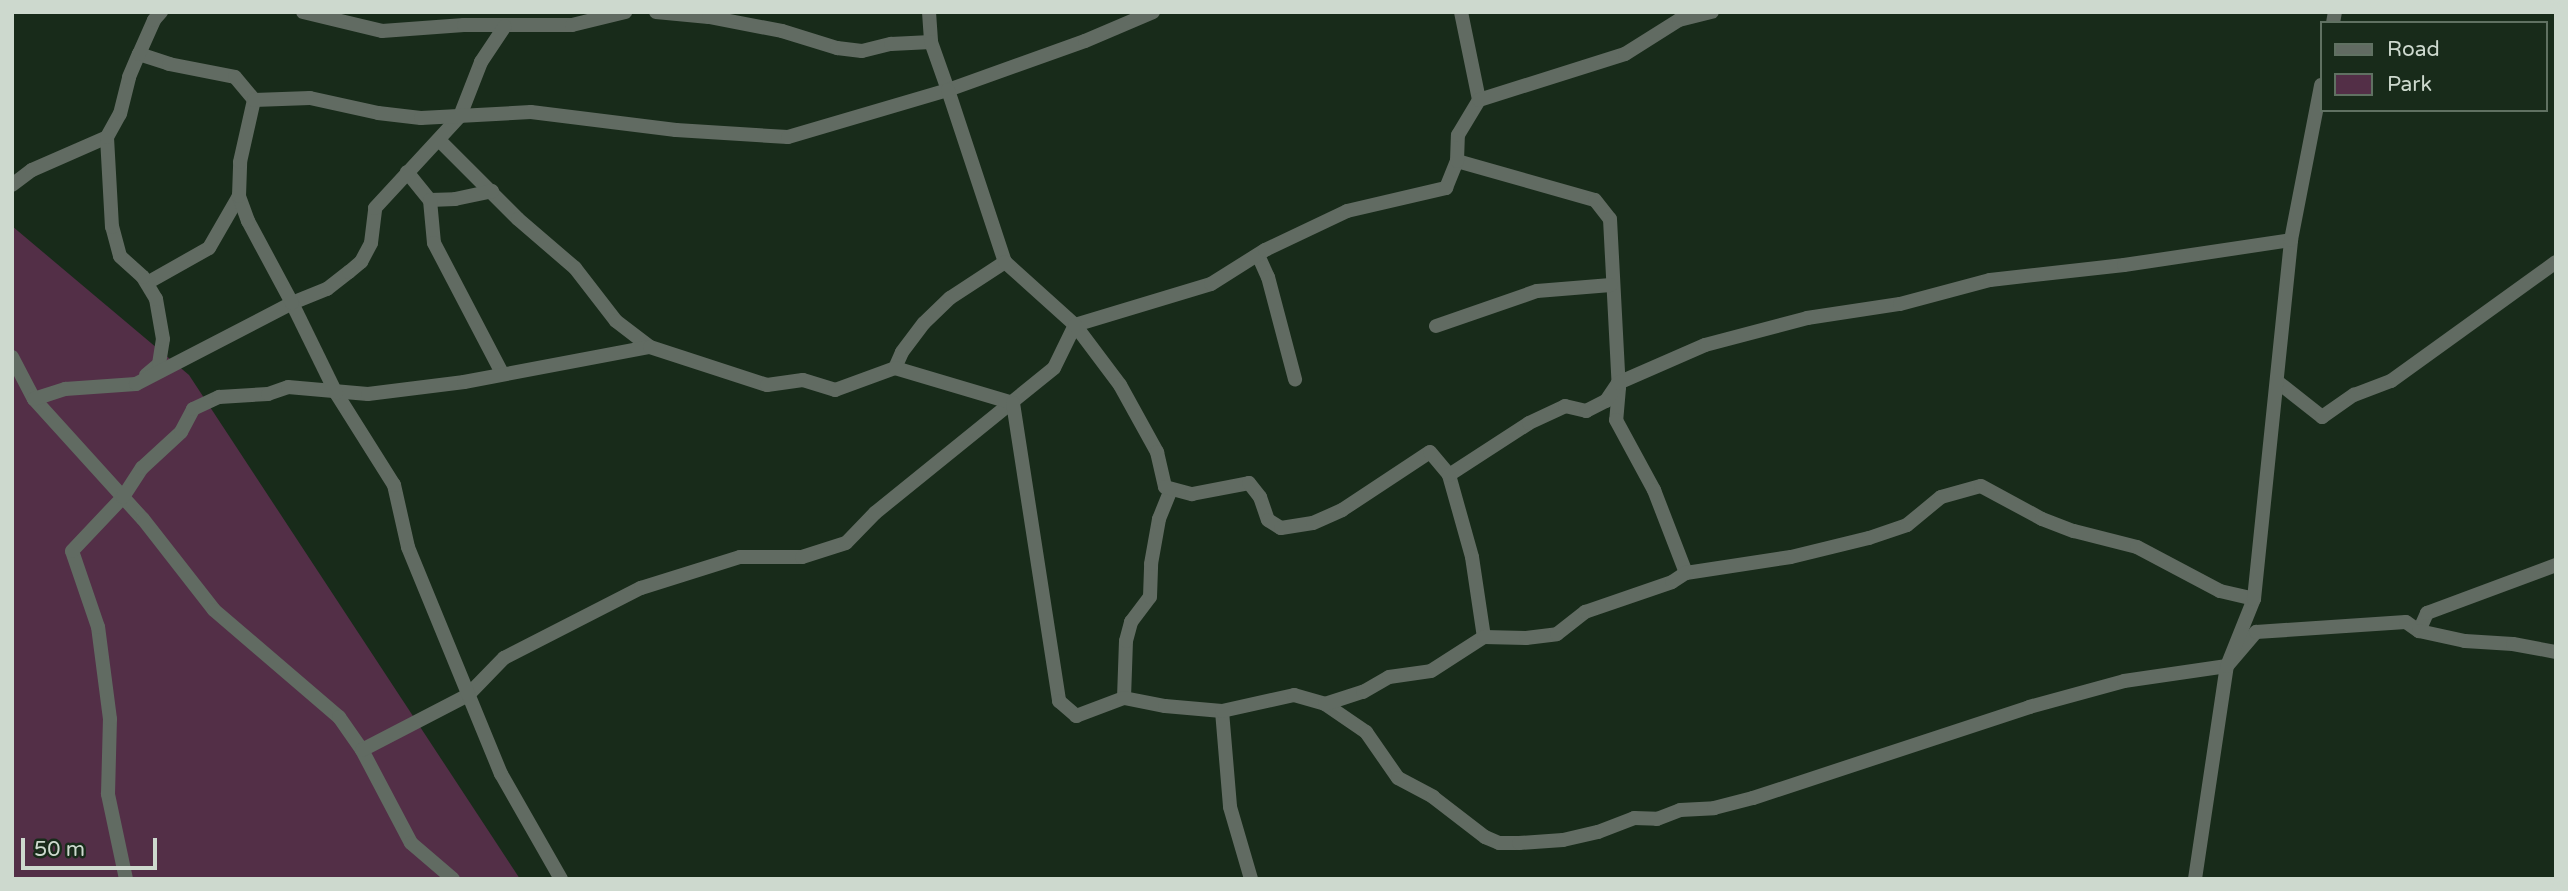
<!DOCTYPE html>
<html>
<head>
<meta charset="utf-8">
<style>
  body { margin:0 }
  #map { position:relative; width:2568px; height:891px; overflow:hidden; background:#182b1a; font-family:"Varela Round",sans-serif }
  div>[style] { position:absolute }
  .green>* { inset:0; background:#532f47 }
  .minor>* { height:14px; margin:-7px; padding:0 7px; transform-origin:7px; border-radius:7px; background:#616b62 }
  span { translate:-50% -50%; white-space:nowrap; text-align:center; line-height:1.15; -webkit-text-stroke:7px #182b1a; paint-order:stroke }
  .frame { position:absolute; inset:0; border:14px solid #cdd9ce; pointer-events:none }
  .legend { position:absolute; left:2320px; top:21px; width:228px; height:91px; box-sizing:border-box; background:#182b1a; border:2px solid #607162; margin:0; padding:9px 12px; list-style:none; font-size:21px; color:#cdd9ce }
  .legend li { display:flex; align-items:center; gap:14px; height:35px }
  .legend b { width:35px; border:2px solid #607162 }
  .scale { position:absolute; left:21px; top:838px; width:136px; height:32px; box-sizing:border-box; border:4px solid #cdd9ce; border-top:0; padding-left:9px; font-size:21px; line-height:24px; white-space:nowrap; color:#cdd9ce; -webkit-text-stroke:5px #182b1a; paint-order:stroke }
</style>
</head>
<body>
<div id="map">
  <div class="green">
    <div style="clip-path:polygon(12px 226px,189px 375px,520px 879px,12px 879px)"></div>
  </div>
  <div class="minor">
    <div style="left:303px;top:12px;width:81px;rotate:13.5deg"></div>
    <div style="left:382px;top:31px;width:82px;rotate:-4.2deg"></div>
    <div style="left:464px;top:25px;width:108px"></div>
    <div style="left:572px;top:25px;width:55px;rotate:-13.8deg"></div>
    <div style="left:656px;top:12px;width:53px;rotate:5.4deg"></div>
    <div style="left:709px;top:17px;width:74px;rotate:10.9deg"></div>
    <div style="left:782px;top:31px;width:58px;rotate:17.2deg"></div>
    <div style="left:837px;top:48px;width:25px;rotate:7deg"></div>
    <div style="left:862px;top:51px;width:30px;rotate:-14deg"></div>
    <div style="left:891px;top:44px;width:40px;rotate:-2.9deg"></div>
    <div style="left:929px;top:12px;width:30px;rotate:86deg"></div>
    <div style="left:931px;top:42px;width:51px;rotate:70.5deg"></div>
    <div style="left:948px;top:90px;width:145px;rotate:-19.7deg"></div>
    <div style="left:1085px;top:41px;width:74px;rotate:-23.1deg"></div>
    <div style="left:1461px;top:12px;width:90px;rotate:78.4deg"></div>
    <div style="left:2333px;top:23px;width:11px;rotate:-80deg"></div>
    <div style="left:139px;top:54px;width:32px;rotate:18deg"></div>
    <div style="left:169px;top:64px;width:67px;rotate:11.1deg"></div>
    <div style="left:235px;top:77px;width:30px;rotate:50deg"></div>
    <div style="left:440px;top:141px;width:110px;rotate:45deg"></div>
    <div style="left:518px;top:219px;width:75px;rotate:40.7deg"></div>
    <div style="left:575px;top:268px;width:67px;rotate:52.3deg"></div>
    <div style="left:616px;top:321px;width:43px;rotate:37.4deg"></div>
    <div style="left:1457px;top:161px;width:143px;rotate:15.8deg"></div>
    <div style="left:1595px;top:200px;width:24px;rotate:52deg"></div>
    <div style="left:1610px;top:219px;width:169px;rotate:87deg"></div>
    <div style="left:1619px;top:388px;width:32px;rotate:95deg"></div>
    <div style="left:1616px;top:420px;width:80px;rotate:61.5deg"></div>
    <div style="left:1654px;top:490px;width:89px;rotate:68.9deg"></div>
    <div style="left:1686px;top:573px;width:106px;rotate:-8.7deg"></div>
    <div style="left:1791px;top:557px;width:80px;rotate:-13.7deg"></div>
    <div style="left:1869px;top:538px;width:40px;rotate:-18.9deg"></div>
    <div style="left:1907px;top:525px;width:44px;rotate:-39.5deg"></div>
    <div style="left:1941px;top:497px;width:41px;rotate:-15.4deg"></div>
    <div style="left:1981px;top:486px;width:69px;rotate:28.4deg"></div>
    <div style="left:2042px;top:519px;width:34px;rotate:21deg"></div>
    <div style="left:2074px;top:531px;width:65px;rotate:14.3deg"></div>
    <div style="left:2137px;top:547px;width:94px;rotate:27.9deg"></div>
    <div style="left:2220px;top:591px;width:35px;rotate:13deg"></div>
    <div style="left:407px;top:172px;width:36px;rotate:51deg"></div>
    <div style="left:430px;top:200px;width:25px;rotate:-2deg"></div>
    <div style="left:455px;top:199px;width:38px;rotate:-12deg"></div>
    <div style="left:12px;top:185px;width:25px;rotate:-37deg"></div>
    <div style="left:32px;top:170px;width:82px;rotate:-23.7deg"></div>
    <div style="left:430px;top:200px;width:43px;rotate:84.7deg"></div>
    <div style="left:434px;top:243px;width:147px;rotate:62.4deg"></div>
    <div style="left:1258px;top:255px;width:24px;rotate:66deg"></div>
    <div style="left:1268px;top:277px;width:106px;rotate:75.2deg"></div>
    <div style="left:147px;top:283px;width:71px;rotate:-29.4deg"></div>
    <div style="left:209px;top:248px;width:60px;rotate:-60deg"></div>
    <div style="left:1436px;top:326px;width:107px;rotate:-19.1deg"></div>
    <div style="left:1537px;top:291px;width:74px;rotate:-4.6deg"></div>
    <div style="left:12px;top:357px;width:47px;rotate:62.4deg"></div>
    <div style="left:34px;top:399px;width:162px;rotate:47.8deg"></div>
    <div style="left:143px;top:519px;width:115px;rotate:52deg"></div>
    <div style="left:214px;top:610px;width:165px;rotate:40.6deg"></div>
    <div style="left:339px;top:717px;width:40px;rotate:55.1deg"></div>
    <div style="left:362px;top:750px;width:105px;rotate:62.2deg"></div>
    <div style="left:411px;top:843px;width:55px;rotate:40.6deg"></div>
    <div style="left:895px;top:368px;width:17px;rotate:-66deg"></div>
    <div style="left:902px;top:352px;width:36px;rotate:-53deg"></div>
    <div style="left:924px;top:323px;width:36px;rotate:-44deg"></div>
    <div style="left:950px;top:298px;width:66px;rotate:-33.2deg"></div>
    <div style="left:146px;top:375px;width:17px;rotate:-40deg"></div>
    <div style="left:159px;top:364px;width:25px;rotate:-81deg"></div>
    <div style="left:163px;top:339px;width:41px;rotate:-99.9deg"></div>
    <div style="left:156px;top:299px;width:26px;rotate:-121deg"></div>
    <div style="left:143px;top:277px;width:31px;rotate:-138deg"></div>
    <div style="left:120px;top:256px;width:30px;rotate:-105deg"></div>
    <div style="left:112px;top:227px;width:90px;rotate:-93.2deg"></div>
    <div style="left:107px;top:137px;width:26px;rotate:-61deg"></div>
    <div style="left:120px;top:114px;width:38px;rotate:-76deg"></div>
    <div style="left:129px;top:77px;width:25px;rotate:-67deg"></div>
    <div style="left:139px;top:54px;width:37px;rotate:-66deg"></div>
    <div style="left:154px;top:20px;width:11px;rotate:-49deg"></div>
    <div style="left:2279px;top:383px;width:55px;rotate:38.3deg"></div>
    <div style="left:2322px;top:417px;width:39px;rotate:-35deg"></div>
    <div style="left:2354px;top:395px;width:40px;rotate:-21deg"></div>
    <div style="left:2391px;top:381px;width:203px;rotate:-35.8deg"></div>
    <div style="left:34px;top:399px;width:33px;rotate:-18deg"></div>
    <div style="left:65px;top:389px;width:71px;rotate:-4deg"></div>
    <div style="left:136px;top:384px;width:176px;rotate:-27.4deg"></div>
    <div style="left:292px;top:303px;width:38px;rotate:-22deg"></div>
    <div style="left:327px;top:289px;width:28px;rotate:-38deg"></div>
    <div style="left:349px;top:272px;width:16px;rotate:-40deg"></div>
    <div style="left:361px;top:262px;width:21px;rotate:-62deg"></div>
    <div style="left:371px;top:243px;width:35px;rotate:-83deg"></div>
    <div style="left:375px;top:208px;width:125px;rotate:-47.3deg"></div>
    <div style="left:460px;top:116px;width:58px;rotate:-68.7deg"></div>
    <div style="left:481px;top:62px;width:43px;rotate:-56.3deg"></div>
    <div style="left:1449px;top:475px;width:85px;rotate:74.3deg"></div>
    <div style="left:1472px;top:557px;width:81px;rotate:81.5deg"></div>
    <div style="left:2419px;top:631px;width:20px;rotate:-66deg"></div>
    <div style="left:2427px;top:613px;width:138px;rotate:-20.4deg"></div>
    <div style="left:1124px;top:698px;width:57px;rotate:-88deg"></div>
    <div style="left:1126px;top:641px;width:20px;rotate:-75deg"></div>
    <div style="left:1131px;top:622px;width:31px;rotate:-53deg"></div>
    <div style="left:1150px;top:597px;width:33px;rotate:-88deg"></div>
    <div style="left:1151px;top:564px;width:46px;rotate:-79.9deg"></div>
    <div style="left:1159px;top:519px;width:32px;rotate:-68deg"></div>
    <div style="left:1325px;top:704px;width:50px;rotate:34.3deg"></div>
    <div style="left:1366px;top:732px;width:56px;rotate:55.2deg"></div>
    <div style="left:1398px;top:778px;width:40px;rotate:28deg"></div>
    <div style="left:1433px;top:797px;width:66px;rotate:37.6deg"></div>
    <div style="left:1485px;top:837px;width:15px;rotate:23deg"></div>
    <div style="left:1499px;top:843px;width:20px"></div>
    <div style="left:1519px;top:843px;width:44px;rotate:-3.9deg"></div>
    <div style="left:1563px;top:840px;width:36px;rotate:-13deg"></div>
    <div style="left:1598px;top:832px;width:39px;rotate:-21deg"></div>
    <div style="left:1634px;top:818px;width:23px;rotate:2deg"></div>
    <div style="left:1657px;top:819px;width:25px;rotate:-21deg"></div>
    <div style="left:1680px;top:810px;width:34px;rotate:-3deg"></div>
    <div style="left:1714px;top:808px;width:40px;rotate:-14.4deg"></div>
    <div style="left:1753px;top:798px;width:291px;rotate:-18.2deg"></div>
    <div style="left:2029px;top:707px;width:98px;rotate:-15.3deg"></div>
    <div style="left:2124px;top:681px;width:104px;rotate:-8.3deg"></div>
    <div style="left:2227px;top:666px;width:45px;rotate:-49.5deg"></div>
    <div style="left:2256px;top:632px;width:150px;rotate:-3.8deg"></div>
    <div style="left:2406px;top:622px;width:16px;rotate:35deg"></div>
    <div style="left:2419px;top:631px;width:47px;rotate:12.3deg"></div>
    <div style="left:2465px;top:641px;width:48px;rotate:3.6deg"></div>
    <div style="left:2513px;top:644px;width:44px;rotate:10.5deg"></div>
    <div style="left:1222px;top:711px;width:96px;rotate:85.2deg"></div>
    <div style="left:1230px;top:807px;width:75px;rotate:73.7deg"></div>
    <div style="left:362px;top:750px;width:119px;rotate:-27.4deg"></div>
    <div style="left:468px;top:695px;width:52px;rotate:-45.8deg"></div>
    <div style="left:504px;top:658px;width:154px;rotate:-27.1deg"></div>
    <div style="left:641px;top:588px;width:104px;rotate:-17.4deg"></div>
    <div style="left:740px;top:557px;width:62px"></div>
    <div style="left:802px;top:557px;width:46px;rotate:-17.7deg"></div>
    <div style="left:846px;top:543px;width:42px;rotate:-46deg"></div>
    <div style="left:875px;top:513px;width:230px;rotate:-39deg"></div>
    <div style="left:1054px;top:368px;width:48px;rotate:-64deg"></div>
    <div style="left:1075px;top:325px;width:142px;rotate:-16.8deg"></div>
    <div style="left:1211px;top:284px;width:64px;rotate:-32.2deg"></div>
    <div style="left:1265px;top:250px;width:91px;rotate:-25.4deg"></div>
    <div style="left:1347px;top:211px;width:102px;rotate:-13.1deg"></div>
    <div style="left:1446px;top:188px;width:29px;rotate:-68deg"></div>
    <div style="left:1457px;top:161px;width:26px;rotate:-88deg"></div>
    <div style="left:1458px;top:135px;width:41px;rotate:-59deg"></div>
    <div style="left:1479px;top:100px;width:153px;rotate:-17.5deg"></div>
    <div style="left:1625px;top:54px;width:64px;rotate:-32.2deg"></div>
    <div style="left:1679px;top:20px;width:34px;rotate:-14deg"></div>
    <div style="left:126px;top:879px;width:87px;rotate:-102deg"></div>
    <div style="left:108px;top:794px;width:75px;rotate:-88.5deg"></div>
    <div style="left:110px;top:719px;width:93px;rotate:-97.4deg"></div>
    <div style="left:98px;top:627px;width:80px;rotate:-108.9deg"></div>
    <div style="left:72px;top:551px;width:74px;rotate:-46.6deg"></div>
    <div style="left:123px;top:497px;width:35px;rotate:-57deg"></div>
    <div style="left:142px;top:468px;width:53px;rotate:-42.7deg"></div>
    <div style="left:181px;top:432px;width:26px;rotate:-62deg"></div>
    <div style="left:193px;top:409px;width:29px;rotate:-25deg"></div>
    <div style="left:219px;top:397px;width:49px;rotate:-3.5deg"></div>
    <div style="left:268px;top:394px;width:21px;rotate:-19deg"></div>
    <div style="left:288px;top:387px;width:80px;rotate:5deg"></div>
    <div style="left:368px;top:394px;width:97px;rotate:-7.1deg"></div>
    <div style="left:464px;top:382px;width:189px;rotate:-10.7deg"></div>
    <div style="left:650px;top:347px;width:123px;rotate:18deg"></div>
    <div style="left:767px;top:385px;width:36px;rotate:-8deg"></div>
    <div style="left:803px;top:380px;width:34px;rotate:17deg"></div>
    <div style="left:835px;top:390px;width:64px;rotate:-20.1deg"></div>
    <div style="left:895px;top:368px;width:123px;rotate:16.5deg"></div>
    <div style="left:1013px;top:403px;width:302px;rotate:81.2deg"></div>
    <div style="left:1059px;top:701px;width:23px;rotate:41deg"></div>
    <div style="left:1076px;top:716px;width:51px;rotate:-20.6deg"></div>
    <div style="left:1124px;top:698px;width:42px;rotate:11deg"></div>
    <div style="left:1165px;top:706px;width:57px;rotate:5deg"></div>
    <div style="left:1222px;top:711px;width:74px;rotate:-12.5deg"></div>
    <div style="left:1294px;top:695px;width:32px;rotate:16deg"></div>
    <div style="left:1325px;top:704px;width:40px;rotate:-18deg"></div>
    <div style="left:1363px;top:692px;width:30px;rotate:-30deg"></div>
    <div style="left:1389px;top:677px;width:42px;rotate:-8.1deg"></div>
    <div style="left:1431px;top:671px;width:63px;rotate:-32.7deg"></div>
    <div style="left:1484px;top:637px;width:42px;rotate:1.4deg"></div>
    <div style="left:1526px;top:638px;width:31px;rotate:-7deg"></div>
    <div style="left:1557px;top:634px;width:36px;rotate:-38deg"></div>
    <div style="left:1585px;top:612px;width:92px;rotate:-19deg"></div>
    <div style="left:1672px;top:582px;width:17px;rotate:-33deg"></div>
    <div style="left:561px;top:879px;width:121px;rotate:-119.7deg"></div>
    <div style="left:501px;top:774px;width:245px;rotate:-112.3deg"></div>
    <div style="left:408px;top:547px;width:64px;rotate:-102.7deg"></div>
    <div style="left:394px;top:485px;width:109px;rotate:-122.2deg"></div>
    <div style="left:336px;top:393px;width:100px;rotate:-116.1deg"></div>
    <div style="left:292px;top:303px;width:93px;rotate:-118.2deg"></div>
    <div style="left:248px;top:221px;width:27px;rotate:-110deg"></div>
    <div style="left:239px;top:196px;width:34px;rotate:-88deg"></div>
    <div style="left:240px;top:162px;width:64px;rotate:-77.3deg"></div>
    <div style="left:254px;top:100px;width:56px;rotate:-2deg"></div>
    <div style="left:310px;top:98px;width:70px;rotate:12.4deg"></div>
    <div style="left:378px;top:113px;width:43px;rotate:6.6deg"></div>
    <div style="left:421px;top:118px;width:110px;rotate:-3.1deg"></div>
    <div style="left:531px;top:112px;width:146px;rotate:7.1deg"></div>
    <div style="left:676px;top:130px;width:112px;rotate:3.6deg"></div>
    <div style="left:788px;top:137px;width:167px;rotate:-16.4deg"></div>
    <div style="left:948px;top:90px;width:181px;rotate:71.7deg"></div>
    <div style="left:1005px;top:262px;width:94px;rotate:42deg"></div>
    <div style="left:1075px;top:325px;width:75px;rotate:53.1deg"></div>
    <div style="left:1120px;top:385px;width:77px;rotate:61.1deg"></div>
    <div style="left:1157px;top:452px;width:36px;rotate:77deg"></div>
    <div style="left:1165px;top:487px;width:28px;rotate:15deg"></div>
    <div style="left:1192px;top:494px;width:58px;rotate:-10.9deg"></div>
    <div style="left:1249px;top:483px;width:18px;rotate:52deg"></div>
    <div style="left:1260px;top:497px;width:24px;rotate:71deg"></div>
    <div style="left:1268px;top:520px;width:15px;rotate:32deg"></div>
    <div style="left:1281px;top:528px;width:32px;rotate:-9deg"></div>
    <div style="left:1313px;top:523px;width:32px;rotate:-24deg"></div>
    <div style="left:1342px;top:510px;width:105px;rotate:-33.4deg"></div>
    <div style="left:1430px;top:452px;width:30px;rotate:50deg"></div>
    <div style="left:1449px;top:475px;width:95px;rotate:-33deg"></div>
    <div style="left:1529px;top:423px;width:40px;rotate:-25deg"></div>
    <div style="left:1565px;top:406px;width:22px;rotate:13deg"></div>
    <div style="left:1586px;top:411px;width:22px;rotate:-27deg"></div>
    <div style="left:1606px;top:401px;width:22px;rotate:-56deg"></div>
    <div style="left:1618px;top:383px;width:95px;rotate:-23.6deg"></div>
    <div style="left:1705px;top:345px;width:106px;rotate:-14.8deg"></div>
    <div style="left:1807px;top:318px;width:94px;rotate:-8.6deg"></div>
    <div style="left:1900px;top:304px;width:93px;rotate:-14.9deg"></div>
    <div style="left:1990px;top:280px;width:135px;rotate:-6.4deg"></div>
    <div style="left:2124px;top:265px;width:169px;rotate:-8.5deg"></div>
    <div style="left:2195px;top:879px;width:215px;rotate:-81.5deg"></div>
    <div style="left:2227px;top:666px;width:72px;rotate:-68.1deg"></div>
    <div style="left:2254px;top:599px;width:361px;rotate:-84.1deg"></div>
    <div style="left:2291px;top:240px;width:158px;rotate:-79deg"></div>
  </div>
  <div class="frame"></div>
  <ul class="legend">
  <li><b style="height:9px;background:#616b62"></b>Road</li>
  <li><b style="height:19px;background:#532f47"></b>Park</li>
  </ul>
  <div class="scale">50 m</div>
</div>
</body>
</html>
